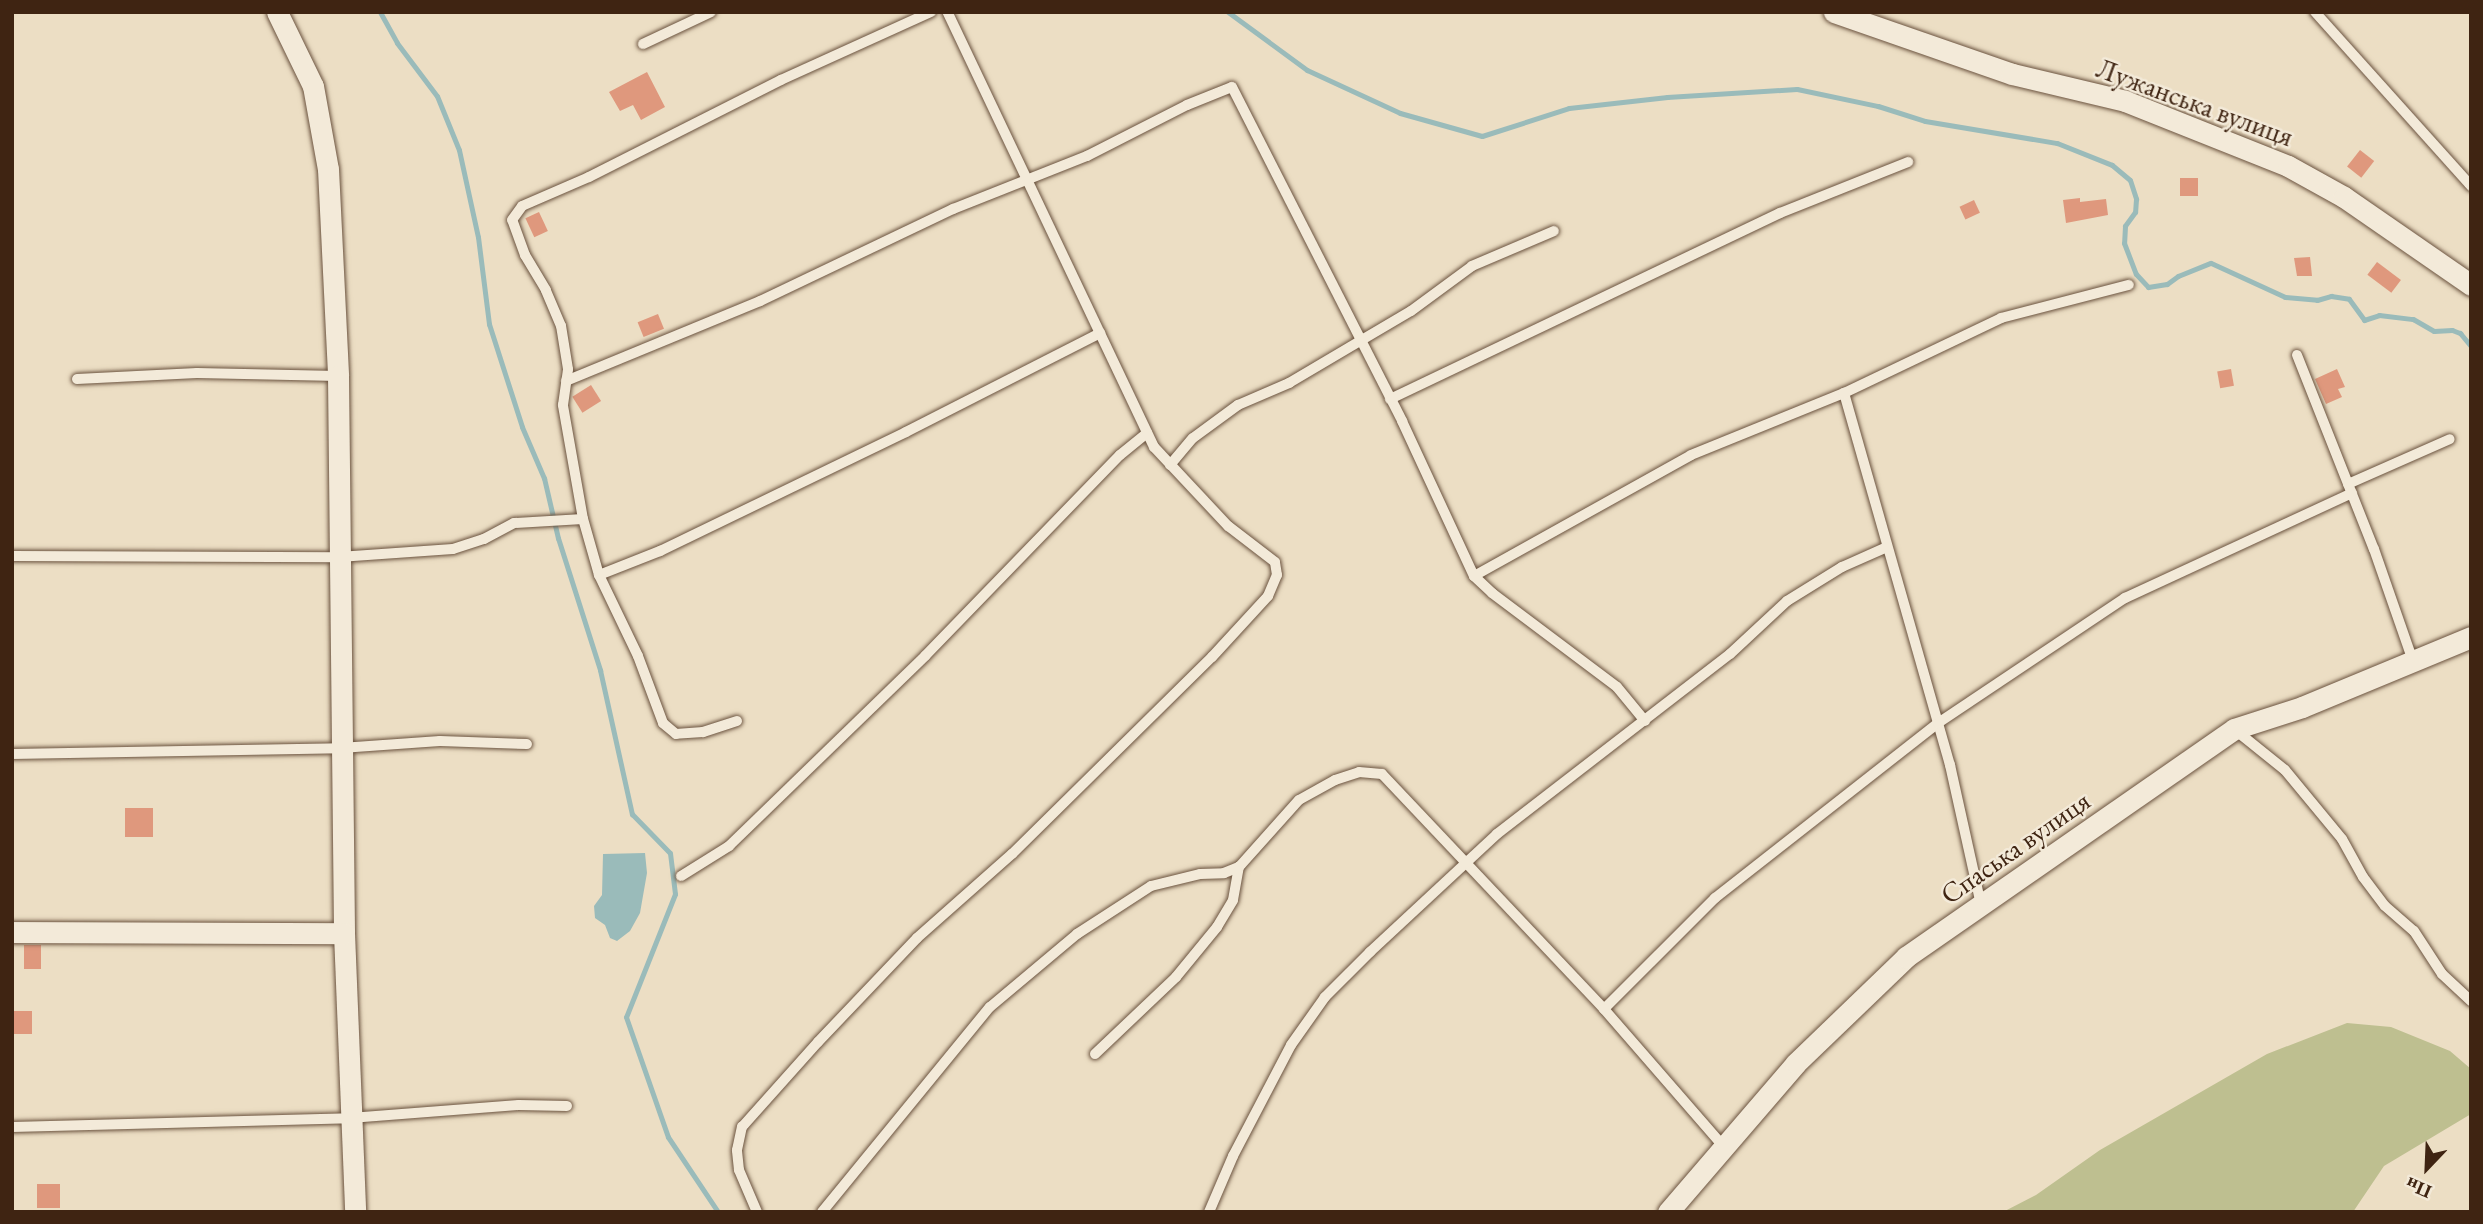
<!DOCTYPE html>
<html>
<head>
<meta charset="utf-8">
<style>
  body { margin:0 }
  #map { position:relative; width:2483px; height:1224px; overflow:hidden; background:#ecdec4; font-family:"EB Garamond",serif }
  div>[style] { position:absolute }
  .green>* { inset:0; background:#bebf90 }
  .water>* { inset:0; background:#9abbba }
  .stream>* { height:5px; margin:-2.5px; padding:0 2.5px; transform-origin:2.5px; border-radius:2.5px; background:#9abbba }
  .building>* { inset:0; background:#df987d; transform-origin:0 0 }
  .roads { filter:drop-shadow(0 0 2px #6a523e) drop-shadow(0 0 2px #6a523e) }
  .lane>* { height:10px; margin:-5px; padding:0 5px; transform-origin:5px; border-radius:5px; background:#f3ead9 }
  .street>* { height:21px; margin:-10.5px; padding:0 10.5px; transform-origin:10.5px; border-radius:10.5px; background:#f3ead9 }
  span { translate:-50% -50%; white-space:nowrap; text-align:center; line-height:1.15; -webkit-text-stroke:5px #f3ead9; paint-order:stroke }
  .street-label { font-size:28px; color:#3f2412 }
  .frame { position:absolute; inset:0; border:14px solid #3f2412; pointer-events:none }
  .north { position:absolute; left:2392px; top:1133px; width:70px; height:70px; -webkit-text-stroke:5px #f3ead9; paint-order:stroke; rotate:203deg; font-size:19px; font-weight:700; line-height:28px; text-align:center; color:#3f2412 }
  .north::after { content:''; display:block; margin:auto; width:24px; height:32px; background:#3f2412; clip-path:polygon(50% 0,100% 100%,50% 72%,0 100%) }
</style>
</head>
<body>
<div id="map">
  <div class="green">
    <div style="clip-path:polygon(2347px 1023px,2391px 1027px,2450px 1051px,2471px 1069px,2471px 1114px,2384px 1166px,2353px 1212px,2003px 1212px,2036px 1195px,2100px 1150px,2267px 1054px)"></div>
  </div>
  <div class="water">
    <div style="clip-path:polygon(645px 853px,647px 873px,640px 913px,630px 931px,617px 941px,610px 938px,605px 925px,595px 918px,594px 906px,602px 895px,603px 854px)"></div>
  </div>
  <div class="stream">
    <div style="left:380px;top:12px;width:35px;rotate:61deg"></div>
    <div style="left:397px;top:43px;width:66px;rotate:53deg"></div>
    <div style="left:437px;top:96px;width:58px;rotate:67.8deg"></div>
    <div style="left:459px;top:150px;width:89px;rotate:77.7deg"></div>
    <div style="left:478px;top:237px;width:88px;rotate:82.8deg"></div>
    <div style="left:489px;top:324px;width:108px;rotate:72.2deg"></div>
    <div style="left:522px;top:427px;width:56px;rotate:66.7deg"></div>
    <div style="left:544px;top:478px;width:62px;rotate:76.9deg"></div>
    <div style="left:558px;top:538px;width:139px;rotate:72.3deg"></div>
    <div style="left:600px;top:670px;width:148px;rotate:77.5deg"></div>
    <div style="left:632px;top:814px;width:54px;rotate:45.7deg"></div>
    <div style="left:670px;top:853px;width:41px;rotate:83deg"></div>
    <div style="left:675px;top:894px;width:132px;rotate:111.7deg"></div>
    <div style="left:626px;top:1017px;width:127px;rotate:70.7deg"></div>
    <div style="left:668px;top:1137px;width:90px;rotate:56.3deg"></div>
    <div style="left:1228px;top:12px;width:98px;rotate:36.3deg"></div>
    <div style="left:1307px;top:70px;width:102px;rotate:24.8deg"></div>
    <div style="left:1400px;top:113px;width:85px;rotate:15.7deg"></div>
    <div style="left:1482px;top:136px;width:91px;rotate:-17.8deg"></div>
    <div style="left:1569px;top:108px;width:99px;rotate:-6.4deg"></div>
    <div style="left:1667px;top:97px;width:130px;rotate:-3.5deg"></div>
    <div style="left:1797px;top:89px;width:83px;rotate:11.9deg"></div>
    <div style="left:1878px;top:106px;width:49px;rotate:17.7deg"></div>
    <div style="left:1925px;top:121px;width:134px;rotate:9.5deg"></div>
    <div style="left:2057px;top:143px;width:59px;rotate:21.8deg"></div>
    <div style="left:2112px;top:165px;width:23px;rotate:40deg"></div>
    <div style="left:2130px;top:180px;width:20px;rotate:72deg"></div>
    <div style="left:2136px;top:199px;width:13px;rotate:94deg"></div>
    <div style="left:2135px;top:212px;width:17px;rotate:126deg"></div>
    <div style="left:2125px;top:226px;width:17px;rotate:93deg"></div>
    <div style="left:2124px;top:243px;width:33px;rotate:69deg"></div>
    <div style="left:2136px;top:274px;width:18px;rotate:47deg"></div>
    <div style="left:2148px;top:287px;width:19px;rotate:-9deg"></div>
    <div style="left:2167px;top:284px;width:14px;rotate:-36deg"></div>
    <div style="left:2178px;top:276px;width:35px;rotate:-22deg"></div>
    <div style="left:2211px;top:263px;width:81px;rotate:24.7deg"></div>
    <div style="left:2285px;top:297px;width:32px;rotate:5deg"></div>
    <div style="left:2317px;top:300px;width:15px;rotate:-16deg"></div>
    <div style="left:2331px;top:296px;width:18px;rotate:9deg"></div>
    <div style="left:2349px;top:299px;width:26px;rotate:54deg"></div>
    <div style="left:2364px;top:320px;width:16px;rotate:-18deg"></div>
    <div style="left:2379px;top:315px;width:34px;rotate:7deg"></div>
    <div style="left:2413px;top:319px;width:24px;rotate:30deg"></div>
    <div style="left:2434px;top:331px;width:18px;rotate:-3deg"></div>
    <div style="left:2452px;top:330px;width:9px;rotate:21deg"></div>
    <div style="left:2460px;top:333px;width:17px;rotate:50deg"></div>
  </div>
  <div class="building">
    <div style="clip-path:polygon(647px 72px,665px 107px,641px 120px,633px 105px,620px 111px,609px 92px)"></div>
    <div style="left:2360px;top:150px;width:18px;height:21px;rotate:38deg"></div>
    <div style="left:2198px;top:178px;width:18px;height:18px;rotate:90deg"></div>
    <div style="clip-path:polygon(2080px 198px,2080px 202px,2106px 199px,2108px 215px,2066px 223px,2063px 200px)"></div>
    <div style="left:1974px;top:200px;width:14px;height:16px;rotate:65deg"></div>
    <div style="left:539px;top:212px;width:21px;height:15px;rotate:65deg"></div>
    <div style="clip-path:polygon(2310px 257px,2312px 276px,2297px 276px,2294px 258px)"></div>
    <div style="left:2377px;top:262px;width:30px;height:16px;rotate:37deg"></div>
    <div style="left:658px;top:314px;width:16px;height:22px;rotate:68deg"></div>
    <div style="left:2231px;top:369px;width:17px;height:14px;rotate:80deg"></div>
    <div style="clip-path:polygon(2337px 369px,2345px 387px,2338px 389px,2342px 397px,2326px 404px,2315px 379px)"></div>
    <div style="left:591px;top:385px;width:19px;height:22px;rotate:58deg"></div>
    <div style="left:125px;top:808px;width:28px;height:29px"></div>
    <div style="left:24px;top:945px;width:17px;height:24px"></div>
    <div style="left:12px;top:1011px;width:20px;height:23px"></div>
    <div style="left:37px;top:1184px;width:23px;height:24px"></div>
  </div>
  <div class="roads">
    <div class="lane">
      <div style="left:2315px;top:12px;width:234px;rotate:48.1deg"></div>
      <div style="left:643px;top:44px;width:75px;rotate:-25.2deg"></div>
      <div style="left:2297px;top:355px;width:209px;rotate:68.4deg"></div>
      <div style="left:2374px;top:549px;width:119px;rotate:70.8deg"></div>
      <div style="left:77px;top:379px;width:120px;rotate:-2.9deg"></div>
      <div style="left:197px;top:373px;width:141px;rotate:1.2deg"></div>
      <div style="left:566px;top:381px;width:210px;rotate:-22.4deg"></div>
      <div style="left:760px;top:301px;width:214px;rotate:-25.5deg"></div>
      <div style="left:953px;top:209px;width:144px;rotate:-21.6deg"></div>
      <div style="left:1087px;top:156px;width:112px;rotate:-27deg"></div>
      <div style="left:1187px;top:105px;width:48px;rotate:-21.8deg"></div>
      <div style="left:1232px;top:87px;width:375px;rotate:63deg"></div>
      <div style="left:1402px;top:421px;width:171px;rotate:65.1deg"></div>
      <div style="left:1474px;top:576px;width:25px;rotate:43deg"></div>
      <div style="left:1492px;top:593px;width:156px;rotate:36.9deg"></div>
      <div style="left:1617px;top:687px;width:44px;rotate:50.5deg"></div>
      <div style="left:1844px;top:393px;width:387px;rotate:74.1deg"></div>
      <div style="left:1950px;top:765px;width:143px;rotate:77.5deg"></div>
      <div style="left:1390px;top:399px;width:432px;rotate:-25.5deg"></div>
      <div style="left:1780px;top:213px;width:138px;rotate:-21.7deg"></div>
      <div style="left:1170px;top:465px;width:35px;rotate:-50deg"></div>
      <div style="left:1193px;top:438px;width:56px;rotate:-36.3deg"></div>
      <div style="left:1238px;top:405px;width:56px;rotate:-23.3deg"></div>
      <div style="left:1289px;top:383px;width:82px;rotate:-30.6deg"></div>
      <div style="left:1360px;top:341px;width:59px;rotate:-30.5deg"></div>
      <div style="left:1411px;top:311px;width:76px;rotate:-36.4deg"></div>
      <div style="left:1472px;top:266px;width:89px;rotate:-23.1deg"></div>
      <div style="left:2348px;top:484px;width:111px;rotate:-23.8deg"></div>
      <div style="left:12px;top:556px;width:327px;rotate:0.2deg"></div>
      <div style="left:339px;top:557px;width:114px;rotate:-4deg"></div>
      <div style="left:453px;top:549px;width:33px;rotate:-18deg"></div>
      <div style="left:484px;top:539px;width:34px;rotate:-28deg"></div>
      <div style="left:514px;top:523px;width:69px;rotate:-3.3deg"></div>
      <div style="left:599px;top:575px;width:66px;rotate:-21.5deg"></div>
      <div style="left:660px;top:551px;width:273px;rotate:-25.8deg"></div>
      <div style="left:906px;top:432px;width:218px;rotate:-27deg"></div>
      <div style="left:1474px;top:576px;width:248px;rotate:-29.1deg"></div>
      <div style="left:1691px;top:455px;width:165px;rotate:-22.1deg"></div>
      <div style="left:1844px;top:393px;width:174px;rotate:-25.5deg"></div>
      <div style="left:2001px;top:318px;width:132px;rotate:-14.5deg"></div>
      <div style="left:737px;top:721px;width:36px;rotate:162deg"></div>
      <div style="left:703px;top:732px;width:27px;rotate:176deg"></div>
      <div style="left:676px;top:734px;width:17px;rotate:-140deg"></div>
      <div style="left:663px;top:723px;width:72px;rotate:-110.5deg"></div>
      <div style="left:638px;top:656px;width:90px;rotate:-115.7deg"></div>
      <div style="left:599px;top:575px;width:58px;rotate:-105.9deg"></div>
      <div style="left:583px;top:519px;width:116px;rotate:-100deg"></div>
      <div style="left:563px;top:405px;width:36px;rotate:-82deg"></div>
      <div style="left:568px;top:369px;width:44px;rotate:-99.2deg"></div>
      <div style="left:561px;top:326px;width:39px;rotate:-113deg"></div>
      <div style="left:546px;top:290px;width:41px;rotate:-121deg"></div>
      <div style="left:525px;top:255px;width:37px;rotate:-110deg"></div>
      <div style="left:512px;top:220px;width:17px;rotate:-54deg"></div>
      <div style="left:522px;top:206px;width:73px;rotate:-23.4deg"></div>
      <div style="left:589px;top:177px;width:215px;rotate:-26.8deg"></div>
      <div style="left:781px;top:80px;width:165px;rotate:-24.4deg"></div>
      <div style="left:2234px;top:729px;width:65px;rotate:38.8deg"></div>
      <div style="left:2285px;top:770px;width:89px;rotate:50.4deg"></div>
      <div style="left:2342px;top:839px;width:43px;rotate:61.1deg"></div>
      <div style="left:2363px;top:877px;width:36px;rotate:53deg"></div>
      <div style="left:2385px;top:906px;width:38px;rotate:41deg"></div>
      <div style="left:2414px;top:931px;width:51px;rotate:56.9deg"></div>
      <div style="left:2442px;top:974px;width:40px;rotate:43deg"></div>
      <div style="left:12px;top:754px;width:329px;rotate:-1deg"></div>
      <div style="left:341px;top:748px;width:99px;rotate:-4deg"></div>
      <div style="left:440px;top:741px;width:87px;rotate:2deg"></div>
      <div style="left:681px;top:876px;width:57px;rotate:-32deg"></div>
      <div style="left:729px;top:846px;width:273px;rotate:-44.1deg"></div>
      <div style="left:925px;top:656px;width:280px;rotate:-45.9deg"></div>
      <div style="left:1120px;top:455px;width:35px;rotate:-39deg"></div>
      <div style="left:1604px;top:1009px;width:157px;rotate:-45deg"></div>
      <div style="left:1715px;top:898px;width:283px;rotate:-38.1deg"></div>
      <div style="left:1938px;top:723px;width:225px;rotate:-33.8deg"></div>
      <div style="left:2125px;top:598px;width:250px;rotate:-24.8deg"></div>
      <div style="left:1095px;top:1054px;width:112px;rotate:-43.5deg"></div>
      <div style="left:1176px;top:977px;width:65px;rotate:-50.6deg"></div>
      <div style="left:1217px;top:927px;width:31px;rotate:-59deg"></div>
      <div style="left:1233px;top:900px;width:34px;rotate:-80deg"></div>
      <div style="left:12px;top:1127px;width:338px;rotate:-1.5deg"></div>
      <div style="left:350px;top:1118px;width:169px;rotate:-4.4deg"></div>
      <div style="left:519px;top:1105px;width:48px;rotate:1.2deg"></div>
      <div style="left:757px;top:1212px;width:46px;rotate:-113.2deg"></div>
      <div style="left:739px;top:1170px;width:20px;rotate:-96deg"></div>
      <div style="left:737px;top:1150px;width:24px;rotate:-78deg"></div>
      <div style="left:742px;top:1127px;width:114px;rotate:-48.2deg"></div>
      <div style="left:818px;top:1042px;width:144px;rotate:-46.4deg"></div>
      <div style="left:917px;top:938px;width:127px;rotate:-41.5deg"></div>
      <div style="left:1012px;top:854px;width:281px;rotate:-44.6deg"></div>
      <div style="left:1212px;top:657px;width:83px;rotate:-47.4deg"></div>
      <div style="left:1268px;top:596px;width:23px;rotate:-67deg"></div>
      <div style="left:1277px;top:575px;width:13px;rotate:-99deg"></div>
      <div style="left:1275px;top:562px;width:59px;rotate:-142.5deg"></div>
      <div style="left:1228px;top:526px;width:108px;rotate:-133.1deg"></div>
      <div style="left:1154px;top:447px;width:482px;rotate:-115.4deg"></div>
      <div style="left:822px;top:1212px;width:265px;rotate:-50.7deg"></div>
      <div style="left:990px;top:1007px;width:114px;rotate:-40deg"></div>
      <div style="left:1077px;top:934px;width:88px;rotate:-33deg"></div>
      <div style="left:1151px;top:886px;width:50px;rotate:-13.8deg"></div>
      <div style="left:1200px;top:874px;width:24px;rotate:-2deg"></div>
      <div style="left:1224px;top:873px;width:16px;rotate:-22deg"></div>
      <div style="left:1239px;top:867px;width:90px;rotate:-48.2deg"></div>
      <div style="left:1299px;top:800px;width:41px;rotate:-29.1deg"></div>
      <div style="left:1335px;top:780px;width:25px;rotate:-18deg"></div>
      <div style="left:1359px;top:772px;width:23px;rotate:5deg"></div>
      <div style="left:1382px;top:774px;width:323px;rotate:46.6deg"></div>
      <div style="left:1604px;top:1009px;width:183px;rotate:49deg"></div>
      <div style="left:1209px;top:1212px;width:61px;rotate:-66.8deg"></div>
      <div style="left:1233px;top:1156px;width:125px;rotate:-62.4deg"></div>
      <div style="left:1291px;top:1045px;width:59px;rotate:-54.7deg"></div>
      <div style="left:1325px;top:997px;width:64px;rotate:-45deg"></div>
      <div style="left:1370px;top:952px;width:173px;rotate:-42.9deg"></div>
      <div style="left:1497px;top:834px;width:294px;rotate:-37.7deg"></div>
      <div style="left:1730px;top:654px;width:78px;rotate:-42.9deg"></div>
      <div style="left:1787px;top:601px;width:65px;rotate:-31.7deg"></div>
      <div style="left:1842px;top:567px;width:49px;rotate:-24deg"></div>
    </div>
    <div class="street">
      <div style="left:277px;top:12px;width:82px;rotate:64.1deg"></div>
      <div style="left:313px;top:86px;width:84px;rotate:79.8deg"></div>
      <div style="left:328px;top:169px;width:207px;rotate:87.2deg"></div>
      <div style="left:338px;top:376px;width:557px;rotate:89.38deg"></div>
      <div style="left:344px;top:933px;width:279px;rotate:87.7deg"></div>
      <div style="left:1834px;top:12px;width:188px;rotate:19.2deg"></div>
      <div style="left:2012px;top:74px;width:116px;rotate:13.4deg"></div>
      <div style="left:2125px;top:101px;width:175px;rotate:21.7deg"></div>
      <div style="left:2288px;top:166px;width:64px;rotate:29deg"></div>
      <div style="left:2344px;top:197px;width:155px;rotate:34.7deg"></div>
      <div style="left:12px;top:932px;width:332px;rotate:0.2deg"></div>
      <div style="left:1668px;top:1212px;width:196px;rotate:-49.3deg"></div>
      <div style="left:1796px;top:1063px;width:153px;rotate:-43.9deg"></div>
      <div style="left:1906px;top:957px;width:399px;rotate:-34.8deg"></div>
      <div style="left:2234px;top:729px;width:71px;rotate:-17.9deg"></div>
      <div style="left:2302px;top:707px;width:183px;rotate:-22.5deg"></div>
    </div>
  </div>
  <div class="street-label">
    <span style="left:2195px;top:102px;rotate:20deg">Лужанська вулиця</span>
    <span style="left:2015px;top:847px;rotate:-35deg">Спаська вулиця</span>
  </div>
  <div class="frame"></div>
  <div class="north">Пн</div>
</div>
</body>
</html>
